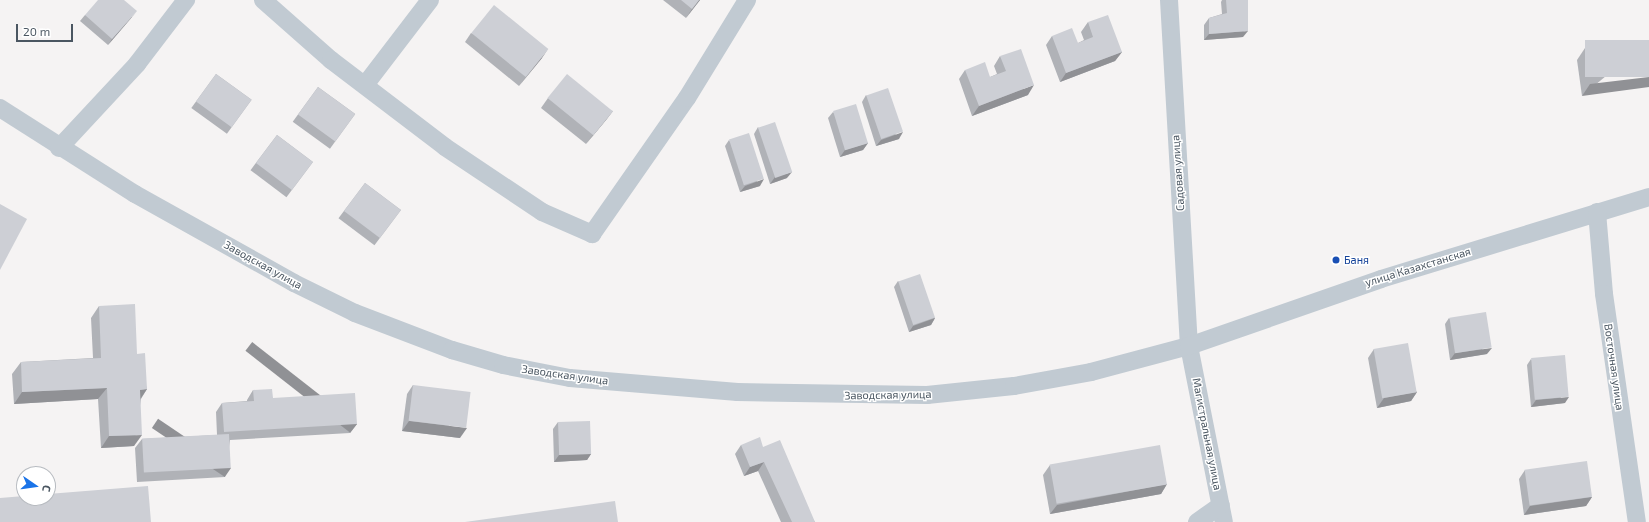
<!DOCTYPE html>
<html>
<head>
<meta charset="utf-8">
<style>
  body { margin:0 }
  #map { position:relative; width:1649px; height:522px; overflow:hidden; background:#f5f3f3; font-family:"Exo 2",sans-serif }
  div>[style] { position:absolute }
  .street>* { height:18px; margin:-9px; padding:0 9px; transform-origin:9px; border-radius:9px; background:#c1cad2 }
  .wall>* { inset:0; background:#b0b2b7; transform-origin:0 0 }
  .shaded-wall>* { inset:0; background:#909195; transform-origin:0 0 }
  .building>* { inset:0; background:#cdcfd5; transform-origin:0 0 }
  .dots>* { width:11px; height:11px; translate:-50% -50%; box-sizing:border-box; border:2px solid #fff; border-radius:50% }
  span { translate:-50% -50%; white-space:nowrap; text-align:center; line-height:1.15; -webkit-text-stroke:3px #fff; paint-order:stroke }
  .street-label { font-size:11px; color:#4a5661 }
  .transit-label { font-size:11px; color:#164399 }
  .left { translate:0 -50%; text-align:left }
  .north { position:absolute; left:16px; top:466px; width:40px; height:40px; box-sizing:border-box; background:#fff; border:1px solid #b7bbc0; border-radius:50%; rotate:103deg; font-size:11px; font-weight:700; line-height:16px; text-align:center; color:#4a5661 }
  .north::after { content:''; display:block; margin:auto; width:14px; height:18px; background:#1a73e8; clip-path:polygon(50% 0,100% 100%,50% 72%,0 100%) }
  .scale { position:absolute; left:16px; top:24px; width:57px; height:18px; box-sizing:border-box; border:2px solid #4a5661; border-top:0; padding-left:5px; font-size:12px; line-height:14px; white-space:nowrap; color:#4a5661; -webkit-text-stroke:3px #fff; paint-order:stroke }
</style>
</head>
<body>
<div id="map">
  <div class="street">
    <div style="left:263px;top:0;width:91px;rotate:41.4deg"></div>
    <div style="left:331px;top:60px;width:143px;rotate:37.3deg"></div>
    <div style="left:445px;top:147px;width:117px;rotate:33.8deg"></div>
    <div style="left:542px;top:212px;width:55px;rotate:23.7deg"></div>
    <div style="left:592px;top:234px;width:166px;rotate:-55.1deg"></div>
    <div style="left:687px;top:98px;width:115px;rotate:-58.5deg"></div>
    <div style="left:1169px;top:0;width:347px;rotate:86.7deg"></div>
    <div style="left:1189px;top:346px;width:179px;rotate:78.8deg"></div>
    <div style="left:365px;top:85px;width:107px;rotate:-52.6deg"></div>
    <div style="left:0;top:108px;width:160px;rotate:32.5deg"></div>
    <div style="left:135px;top:194px;width:182px;rotate:29.2deg"></div>
    <div style="left:294px;top:283px;width:68px;rotate:26.2deg"></div>
    <div style="left:355px;top:313px;width:104px;rotate:20.9deg"></div>
    <div style="left:452px;top:350px;width:53px;rotate:16.4deg"></div>
    <div style="left:503px;top:365px;width:68px;rotate:11deg"></div>
    <div style="left:570px;top:378px;width:168px;rotate:4.8deg"></div>
    <div style="left:737px;top:392px;width:190px;rotate:0.9deg"></div>
    <div style="left:927px;top:395px;width:87px;rotate:-5.9deg"></div>
    <div style="left:1014px;top:386px;width:78px;rotate:-10.3deg"></div>
    <div style="left:1091px;top:372px;width:101px;rotate:-14.9deg"></div>
    <div style="left:1189px;top:346px;width:203px;rotate:-19.2deg"></div>
    <div style="left:1381px;top:279px;width:280px;rotate:-17deg"></div>
    <div style="left:59px;top:148px;width:115px;rotate:-47.1deg"></div>
    <div style="left:137px;top:64px;width:81px;rotate:-52.6deg"></div>
    <div style="left:1597px;top:212px;width:82px;rotate:85.1deg"></div>
    <div style="left:1604px;top:294px;width:230px;rotate:81.8deg"></div>
    <div style="left:1197px;top:522px;width:29px;rotate:-35deg"></div>
  </div>
  <div class="wall">
    <div style="clip-path:polygon(663px 0,700px 0,686px 18px)"></div>
    <div style="clip-path:polygon(1222px 0,1248px 0,1243px 37px,1204px 40px,1204px 25px,1209px 18px,1222px 14px,1221px 2px)"></div>
    <div style="clip-path:polygon(85px 15px,132px 17px,108px 45px,80px 21px)"></div>
    <div style="clip-path:polygon(1088px 22px,1122px 52px,1115px 61px,1060px 82px,1046px 45px,1052px 36px,1078px 43px,1084px 40px,1081px 32px)"></div>
    <div style="clip-path:polygon(471px 33px,542px 58px,519px 86px,465px 42px)"></div>
    <div style="clip-path:polygon(1649px 40px,1582px 96px,1577px 60px,1585px 48px)"></div>
    <div style="clip-path:polygon(1000px 56px,1028px 95px,972px 116px,959px 79px,965px 70px,990px 77px,997px 74px,994px 66px)"></div>
    <div style="left:216px;top:74px;width:44px;height:42px;rotate:36deg"></div>
    <div style="left:318px;top:87px;width:46px;height:43px;rotate:36deg"></div>
    <div style="clip-path:polygon(866px 95px,899px 139px,876px 146px,862px 102px)"></div>
    <div style="clip-path:polygon(548px 98px,613px 111px,606px 120px,586px 144px,541px 108px)"></div>
    <div style="clip-path:polygon(833px 112px,868px 143px,863px 150px,840px 157px,828px 118px)"></div>
    <div style="clip-path:polygon(758px 127px,787px 178px,770px 184px,754px 134px)"></div>
    <div style="left:277px;top:135px;width:45px;height:44px;rotate:37deg"></div>
    <div style="clip-path:polygon(729px 140px,760px 186px,740px 192px,725px 146px)"></div>
    <div style="left:365px;top:183px;width:45px;height:44px;rotate:37deg"></div>
    <div style="clip-path:polygon(898px 281px,935px 318px,931px 325px,909px 332px,894px 287px)"></div>
    <div style="clip-path:polygon(99px 306px,137px 354px,147px 389px,141px 399px,134px 446px,101px 448px,98px 399px,14px 404px,12px 374px,21px 362px,93px 358px,91px 318px)"></div>
    <div style="clip-path:polygon(1449px 318px,1487px 354px,1450px 360px,1445px 324px)"></div>
    <div style="clip-path:polygon(1374px 349px,1417px 392px,1411px 401px,1377px 408px,1368px 358px)"></div>
    <div style="clip-path:polygon(1531px 359px,1565px 403px,1531px 407px,1527px 365px)"></div>
    <div style="clip-path:polygon(413px 385px,460px 438px,402px 431px,407px 394px)"></div>
    <div style="clip-path:polygon(253px 390px,273px 398px,357px 424px,350px 433px,230px 440px,225px 477px,137px 482px,135px 448px,142px 439px,217px 435px,216px 412px,222px 403px,247px 401px,247px 400px)"></div>
    <div style="clip-path:polygon(558px 422px,591px 454px,587px 460px,554px 462px,553px 429px)"></div>
    <div style="clip-path:polygon(741px 445px,763px 447px,815px 522px,781px 522px,758px 471px,744px 476px,735px 454px)"></div>
    <div style="clip-path:polygon(1050px 465px,1167px 484px,1161px 494px,1050px 514px,1043px 475px)"></div>
    <div style="clip-path:polygon(1525px 470px,1592px 497px,1586px 506px,1524px 515px,1519px 479px)"></div>
  </div>
  <div class="shaded-wall">
    <div style="clip-path:polygon(699px 0,700px 0,686px 18px,692px 9px)"></div>
    <div style="clip-path:polygon(137px 11px,132px 17px,108px 45px,112px 39px)"></div>
    <div style="clip-path:polygon(1248px 31px,1243px 37px,1204px 40px,1209px 34px)"></div>
    <div style="clip-path:polygon(548px 49px,542px 58px,519px 86px,526px 77px)"></div>
    <div style="clip-path:polygon(1122px 52px,1115px 61px,1060px 82px,1066px 73px)"></div>
    <div style="clip-path:polygon(1649px 77px,1649px 87px,1582px 96px,1590px 84px)"></div>
    <div style="clip-path:polygon(1034px 85px,1028px 95px,972px 116px,979px 106px)"></div>
    <div style="clip-path:polygon(613px 111px,606px 120px,586px 144px,593px 135px)"></div>
    <div style="clip-path:polygon(903px 132px,899px 139px,876px 146px,881px 140px)"></div>
    <div style="clip-path:polygon(868px 143px,863px 150px,840px 157px,845px 150px)"></div>
    <div style="clip-path:polygon(792px 172px,787px 178px,770px 184px,775px 177px)"></div>
    <div style="clip-path:polygon(764px 179px,760px 186px,740px 192px,745px 186px)"></div>
    <div style="clip-path:polygon(935px 318px,931px 325px,909px 332px,913px 326px)"></div>
    <div style="clip-path:polygon(1492px 348px,1487px 354px,1450px 360px,1455px 353px)"></div>
    <div style="clip-path:polygon(107px 388px,98px 399px,14px 404px,22px 392px)"></div>
    <div style="clip-path:polygon(147px 389px,139px 401px,140px 390px)"></div>
    <div style="clip-path:polygon(1417px 392px,1411px 401px,1377px 408px,1384px 398px)"></div>
    <div style="clip-path:polygon(1569px 397px,1565px 403px,1531px 407px,1536px 400px)"></div>
    <div style="clip-path:polygon(409px 421px,467px 428px,460px 438px,402px 431px)"></div>
    <div style="left:357px;top:424px;width:11px;height:133px;rotate:128deg"></div>
    <div style="clip-path:polygon(142px 435px,134px 446px,101px 448px,109px 436px)"></div>
    <div style="clip-path:polygon(591px 454px,587px 460px,554px 462px,559px 455px)"></div>
    <div style="clip-path:polygon(764px 462px,758px 471px,744px 476px,750px 467px)"></div>
    <div style="left:231px;top:468px;width:11px;height:88px;rotate:124deg"></div>
    <div style="clip-path:polygon(1167px 484px,1161px 494px,1050px 514px,1057px 505px)"></div>
    <div style="clip-path:polygon(1592px 497px,1586px 506px,1524px 515px,1530px 506px)"></div>
  </div>
  <div class="building">
    <div style="clip-path:polygon(98px 0,124px 0,137px 11px,112px 39px,85px 15px)"></div>
    <div style="clip-path:polygon(681px 0,699px 0,692px 9px)"></div>
    <div style="clip-path:polygon(1226px 0,1248px 0,1248px 31px,1209px 34px,1209px 18px,1227px 13px)"></div>
    <div style="left:494px;top:5px;width:70px;height:36px;rotate:39deg"></div>
    <div style="clip-path:polygon(1108px 15px,1122px 52px,1066px 73px,1052px 36px,1072px 28px,1078px 43px,1093px 37px,1088px 22px)"></div>
    <div style="left:1649px;top:40px;width:37px;height:64px;rotate:90deg"></div>
    <div style="clip-path:polygon(1021px 49px,1034px 85px,979px 106px,965px 70px,985px 62px,990px 77px,1006px 71px,1000px 56px)"></div>
    <div style="left:216px;top:74px;width:44px;height:34px;rotate:36deg"></div>
    <div style="left:567px;top:74px;width:59px;height:31px;rotate:39deg"></div>
    <div style="left:318px;top:87px;width:46px;height:34px;rotate:36deg"></div>
    <div style="left:888px;top:88px;width:46px;height:23px;rotate:71deg"></div>
    <div style="left:856px;top:104px;width:41px;height:24px;rotate:73deg"></div>
    <div style="left:775px;top:122px;width:53px;height:18px;rotate:71deg"></div>
    <div style="left:749px;top:133px;width:48px;height:21px;rotate:72deg"></div>
    <div style="left:277px;top:135px;width:45px;height:35px;rotate:37deg"></div>
    <div style="left:365px;top:183px;width:45px;height:35px;rotate:37deg"></div>
    <div style="clip-path:polygon(0 204px,27px 219px,0 270px)"></div>
    <div style="left:920px;top:274px;width:46px;height:23px;rotate:71deg"></div>
    <div style="clip-path:polygon(135px 304px,137px 354px,145px 353px,147px 389px,140px 390px,142px 435px,109px 436px,107px 388px,22px 392px,21px 362px,101px 358px,99px 306px)"></div>
    <div style="left:1486px;top:312px;width:36px;height:37px;rotate:81deg"></div>
    <div style="left:1408px;top:343px;width:50px;height:35px;rotate:80deg"></div>
    <div style="left:1565px;top:355px;width:42px;height:34px;rotate:85deg"></div>
    <div style="left:413px;top:385px;width:58px;height:36px;rotate:7deg"></div>
    <div style="clip-path:polygon(272px 389px,273px 398px,355px 393px,357px 424px,224px 432px,222px 403px,254px 401px,253px 390px)"></div>
    <div style="left:590px;top:421px;width:33px;height:32px;rotate:88deg"></div>
    <div style="left:229px;top:434px;width:34px;height:87px;rotate:87deg"></div>
    <div style="clip-path:polygon(760px 437px,763px 447px,780px 440px,815px 522px,792px 522px,764px 462px,750px 467px,741px 445px)"></div>
    <div style="left:1160px;top:445px;width:40px;height:112px;rotate:80deg"></div>
    <div style="left:1587px;top:461px;width:36px;height:63px;rotate:82deg"></div>
    <div style="clip-path:polygon(148px 486px,151px 522px,0 522px,0 498px,24px 496px,24px 498px,48px 498px,48px 494px)"></div>
    <div style="clip-path:polygon(615px 501px,618px 522px,465px 522px)"></div>
  </div>
  <div class="dots">
    <div style="left:1336px;top:260px;background:#1a4fb4"></div>
  </div>
  <div class="street-label">
    <span style="left:1178px;top:173px;rotate:-94deg">Садовая улица</span>
    <span style="left:263px;top:265px;rotate:29deg">Заводская улица</span>
    <span style="left:1418px;top:267px;rotate:-17deg">улица Казахстанская</span>
    <span style="left:1614px;top:367px;rotate:82deg">Восточная улица</span>
    <span style="left:565px;top:375px;rotate:8deg">Заводская улица</span>
    <span style="left:888px;top:395px;rotate:-1deg">Заводская улица</span>
    <span style="left:1207px;top:434px;rotate:79deg">Магистральная улица</span>
  </div>
  <div class="transit-label">
    <span class="left" style="left:1344px;top:260px">Баня</span>
  </div>
  <div class="north">С</div>
  <div class="scale">20 m</div>
</div>
</body>
</html>
